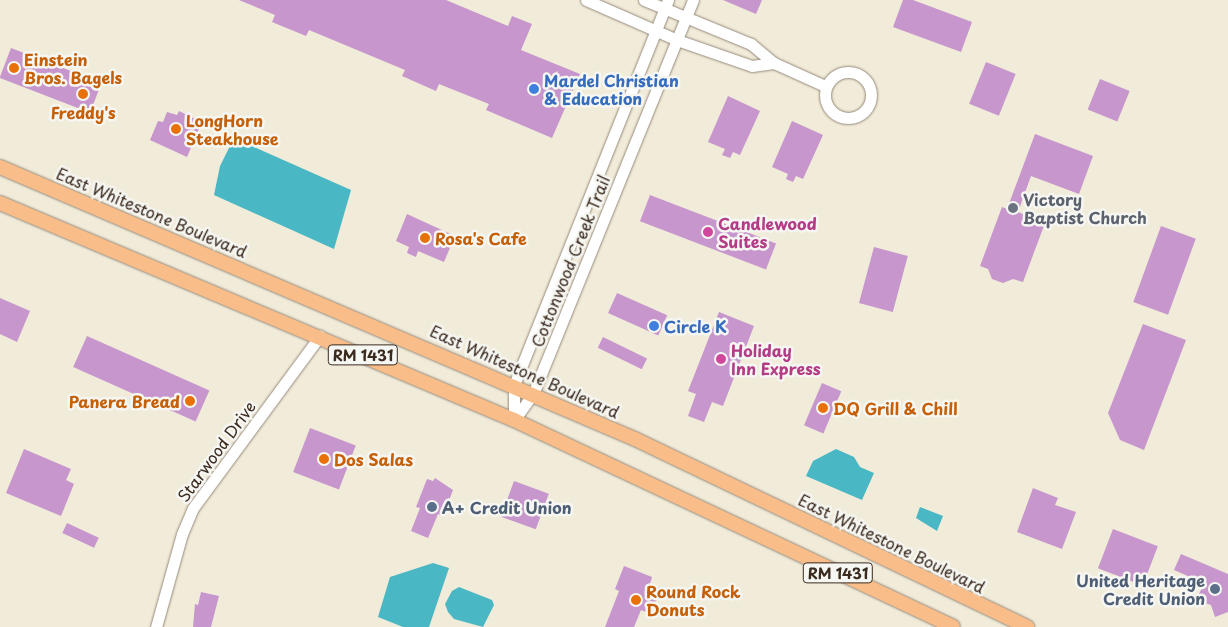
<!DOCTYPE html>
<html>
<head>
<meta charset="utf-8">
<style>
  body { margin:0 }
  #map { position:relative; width:1228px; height:627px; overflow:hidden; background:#f1ebd9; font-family:"Playpen Sans",sans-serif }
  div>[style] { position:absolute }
  .water>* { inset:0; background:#4ab7c4 }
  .building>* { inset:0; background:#c696cc; transform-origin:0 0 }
  .roads { filter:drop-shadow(0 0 1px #968a7c) drop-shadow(0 0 1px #968a7c) }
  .minor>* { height:11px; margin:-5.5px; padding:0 5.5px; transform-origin:5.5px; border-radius:5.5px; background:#fff }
  .minor>.ring { margin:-5.5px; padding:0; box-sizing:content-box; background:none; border:11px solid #fff; border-radius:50% }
  .major>* { height:14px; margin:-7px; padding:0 7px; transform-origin:7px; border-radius:7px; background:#f8bd88 }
  .dots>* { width:14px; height:14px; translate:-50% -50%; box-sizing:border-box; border:2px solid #f6f6f2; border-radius:50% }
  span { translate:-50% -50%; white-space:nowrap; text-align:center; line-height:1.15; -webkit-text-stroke:5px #f6f6f2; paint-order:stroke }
  .shield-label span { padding:1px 4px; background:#f6f6f2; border:1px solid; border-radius:4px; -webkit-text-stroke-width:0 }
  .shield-label { font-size:15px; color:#3b2a1e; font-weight:700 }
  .food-label { font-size:16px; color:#c56008; font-weight:700 }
  .left { translate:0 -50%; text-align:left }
  .right { translate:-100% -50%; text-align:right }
  .shop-label { font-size:16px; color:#366cbe; font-weight:700 }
  .worship-label { font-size:16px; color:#5b616d; font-weight:700 }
  .street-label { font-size:16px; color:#3b2a1e }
  .hotel-label { font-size:16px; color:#b23c85; font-weight:700 }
  .service-label { font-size:16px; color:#4e5e75; font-weight:700 }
</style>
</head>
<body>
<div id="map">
  <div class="water">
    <div style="clip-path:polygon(234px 138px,351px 190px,334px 249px,214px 195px,220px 166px)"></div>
    <div style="clip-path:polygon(836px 449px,854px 457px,860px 467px,874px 473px,862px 500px,806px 476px,813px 461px)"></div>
    <div style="clip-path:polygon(920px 507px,943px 516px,937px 531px,916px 518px)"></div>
    <div style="clip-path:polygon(433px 563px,449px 568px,429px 627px,403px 627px,378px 617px,390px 577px)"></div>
    <div style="clip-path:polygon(459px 587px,492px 600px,494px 605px,483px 627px,454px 619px,448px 612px,445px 604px,452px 591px)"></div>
  </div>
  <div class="building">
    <div style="clip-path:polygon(239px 0,446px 0,508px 26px,512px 16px,532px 24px,521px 50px,580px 74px,552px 138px,486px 110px,489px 104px,439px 84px,436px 91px,402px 76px,405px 70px,309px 30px,306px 36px,272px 22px,275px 15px)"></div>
    <div style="clip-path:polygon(723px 0,762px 0,756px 14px)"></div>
    <div style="clip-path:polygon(903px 0,913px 0,972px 22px,961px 52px,893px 27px)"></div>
    <div style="left:11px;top:48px;width:97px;height:32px;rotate:21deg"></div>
    <div style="left:986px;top:62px;width:32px;height:45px;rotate:22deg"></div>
    <div style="left:1100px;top:79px;width:32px;height:33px;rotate:22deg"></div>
    <div style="clip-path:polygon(728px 96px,760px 111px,740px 155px,733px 152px,730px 158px,722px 155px,725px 149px,708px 142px)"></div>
    <div style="clip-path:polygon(179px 111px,202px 122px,187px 157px,150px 140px,158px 121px,163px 122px,167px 112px,177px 115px)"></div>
    <div style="clip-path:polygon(792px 121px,823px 135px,803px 179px,796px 176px,793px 182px,786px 179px,788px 174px,772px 167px)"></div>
    <div style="clip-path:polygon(1035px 134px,1093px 156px,1079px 194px,1031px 176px,1018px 212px,1045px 223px,1023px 282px,1013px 279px,1003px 283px,992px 279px,988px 269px,980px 266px,1002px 207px,1007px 209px)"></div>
    <div style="left:650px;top:195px;width:135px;height:28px;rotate:21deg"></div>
    <div style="clip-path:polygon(407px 214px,455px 236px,444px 262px,418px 251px,416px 257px,407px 253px,409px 247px,396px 241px)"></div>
    <div style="left:1161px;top:226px;width:37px;height:81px;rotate:20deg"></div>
    <div style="left:874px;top:247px;width:35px;height:58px;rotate:15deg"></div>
    <div style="left:617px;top:293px;width:55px;height:22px;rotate:24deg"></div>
    <div style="clip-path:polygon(0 298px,30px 311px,17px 342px,0 334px)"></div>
    <div style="clip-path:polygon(719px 312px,754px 326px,723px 406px,712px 402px,704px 422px,688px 416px,696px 394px,688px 391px)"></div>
    <div style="clip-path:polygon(1143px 324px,1186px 340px,1144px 450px,1120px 440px,1108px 413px)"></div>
    <div style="left:87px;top:336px;width:134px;height:34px;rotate:24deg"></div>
    <div style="left:603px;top:337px;width:49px;height:12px;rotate:26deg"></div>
    <div style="left:822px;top:383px;width:21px;height:46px;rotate:23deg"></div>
    <div style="left:310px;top:428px;width:49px;height:47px;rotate:21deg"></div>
    <div style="clip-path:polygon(24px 449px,71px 469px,66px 480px,74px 484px,61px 516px,6px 493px)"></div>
    <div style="clip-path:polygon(435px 478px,453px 490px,443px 516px,438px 514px,428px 538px,411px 531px,420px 508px,416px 507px,427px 479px,433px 481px)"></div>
    <div style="left:514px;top:481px;width:37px;height:38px;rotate:20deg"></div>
    <div style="clip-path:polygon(1033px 488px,1058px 498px,1055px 505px,1076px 512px,1062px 549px,1017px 532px)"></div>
    <div style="left:67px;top:523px;width:35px;height:11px;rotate:25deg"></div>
    <div style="left:1113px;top:529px;width:48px;height:42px;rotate:21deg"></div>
    <div style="clip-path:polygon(1181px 554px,1228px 574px,1228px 612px,1215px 617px,1211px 605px,1202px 602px,1204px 597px,1199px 594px,1204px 583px,1174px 570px)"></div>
    <div style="clip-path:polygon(624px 566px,652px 577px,650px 584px,661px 588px,651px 614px,641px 610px,634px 627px,605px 627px,619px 591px,615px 589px)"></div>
    <div style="clip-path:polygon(201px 592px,219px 596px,211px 627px,193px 627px,195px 604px,198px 605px)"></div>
  </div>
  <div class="roads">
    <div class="minor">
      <div style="left:586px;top:0;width:99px;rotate:23.7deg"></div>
      <div style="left:677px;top:40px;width:79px;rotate:19.1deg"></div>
      <div style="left:752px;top:66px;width:22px;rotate:-8deg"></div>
      <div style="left:644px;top:0;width:116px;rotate:22.4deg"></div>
      <div style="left:751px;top:44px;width:30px;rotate:40deg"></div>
      <div style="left:774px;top:63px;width:56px;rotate:24.3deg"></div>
      <div class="ring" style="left:825px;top:72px;width:35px;height:35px"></div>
      <div style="left:514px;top:420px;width:32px;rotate:-54deg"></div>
      <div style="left:533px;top:394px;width:425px;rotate:-67.9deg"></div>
      <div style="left:514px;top:420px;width:35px;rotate:-90deg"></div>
      <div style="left:514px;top:385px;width:415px;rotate:-68.2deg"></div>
      <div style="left:156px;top:627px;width:97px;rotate:-74.4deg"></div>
      <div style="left:182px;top:534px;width:28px;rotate:-67deg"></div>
      <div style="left:193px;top:508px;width:214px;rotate:-53.6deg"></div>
    </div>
    <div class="major">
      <div style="left:0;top:167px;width:691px;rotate:23.19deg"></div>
      <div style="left:635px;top:439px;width:435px;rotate:25.6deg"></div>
      <div style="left:0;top:203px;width:558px;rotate:22.89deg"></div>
      <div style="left:514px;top:420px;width:485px;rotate:25.2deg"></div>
    </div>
  </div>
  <div class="dots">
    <div style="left:14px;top:68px;background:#e8710a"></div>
    <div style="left:534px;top:89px;background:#3f7fe0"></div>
    <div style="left:83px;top:94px;background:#e8710a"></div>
    <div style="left:176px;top:129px;background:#e8710a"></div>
    <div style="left:1013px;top:208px;background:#6b7280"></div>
    <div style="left:708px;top:232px;background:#d1479c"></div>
    <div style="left:425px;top:238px;background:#e8710a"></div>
    <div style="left:654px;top:326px;background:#3f7fe0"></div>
    <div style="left:721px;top:359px;background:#d1479c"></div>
    <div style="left:190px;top:401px;background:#e8710a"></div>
    <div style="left:823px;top:408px;background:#e8710a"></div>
    <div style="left:324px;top:459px;background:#e8710a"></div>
    <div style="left:432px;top:507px;background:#5c6f8a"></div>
    <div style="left:1215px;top:589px;background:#5c6f8a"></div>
    <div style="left:636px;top:600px;background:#e8710a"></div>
  </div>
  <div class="shield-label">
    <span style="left:363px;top:355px">RM 1431</span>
    <span style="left:838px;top:573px">RM 1431</span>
  </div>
  <div class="food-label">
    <span class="left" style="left:24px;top:68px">Einstein<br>Bros. Bagels</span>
    <span style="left:83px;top:112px">Freddy's</span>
    <span class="left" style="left:186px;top:129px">LongHorn<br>Steakhouse</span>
    <span class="left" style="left:435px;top:238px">Rosa's Cafe</span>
    <span class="right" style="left:180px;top:401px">Panera Bread</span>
    <span class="left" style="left:833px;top:408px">DQ Grill &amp; Chill</span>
    <span class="left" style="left:334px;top:459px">Dos Salas</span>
    <span class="left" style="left:646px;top:600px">Round Rock<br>Donuts</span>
  </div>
  <div class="shop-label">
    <span class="left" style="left:544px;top:89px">Mardel Christian<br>&amp; Education</span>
    <span class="left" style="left:664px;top:326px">Circle K</span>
  </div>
  <div class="worship-label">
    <span class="left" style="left:1023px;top:208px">Victory<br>Baptist Church</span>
  </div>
  <div class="street-label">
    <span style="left:152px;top:212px;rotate:23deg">East Whitestone Boulevard</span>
    <span style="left:570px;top:261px;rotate:-68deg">Cottonwood Creek Trail</span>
    <span style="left:525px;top:371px;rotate:24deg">East Whitestone Boulevard</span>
    <span style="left:216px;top:451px;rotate:-54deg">Starwood Drive</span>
    <span style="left:892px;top:543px;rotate:26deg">East Whitestone Boulevard</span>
  </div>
  <div class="hotel-label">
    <span class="left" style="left:718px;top:232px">Candlewood<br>Suites</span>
    <span class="left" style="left:731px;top:359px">Holiday<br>Inn Express</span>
  </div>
  <div class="service-label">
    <span class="left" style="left:442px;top:507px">A+ Credit Union</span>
    <span class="right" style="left:1205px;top:589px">United Heritage<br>Credit Union</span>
  </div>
</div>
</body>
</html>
